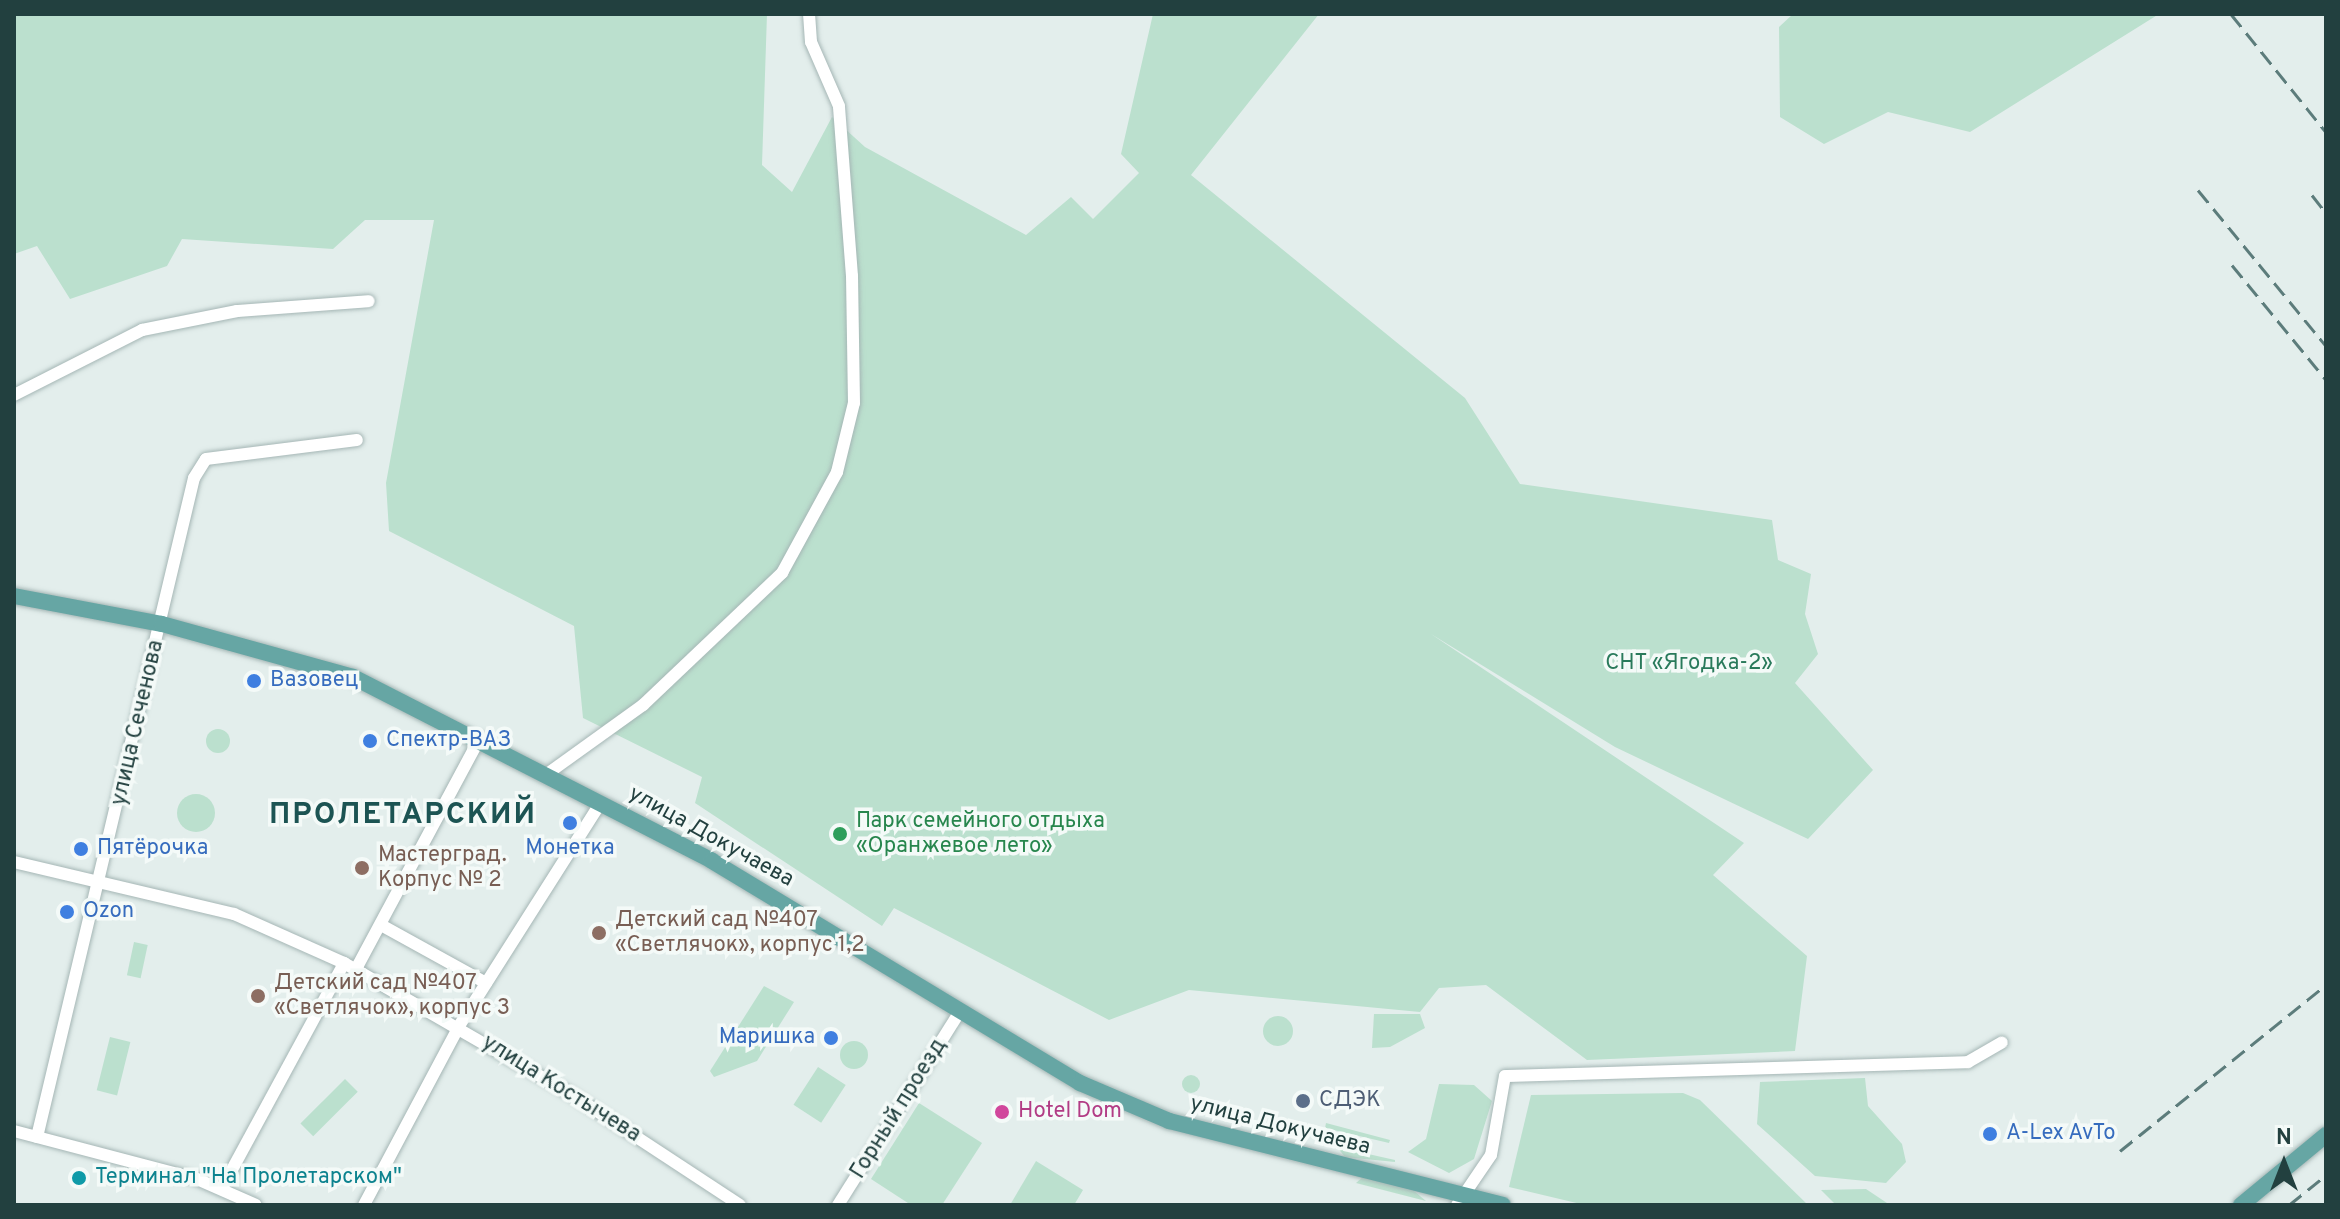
<!DOCTYPE html>
<html>
<head>
<meta charset="utf-8">
<style>
  body { margin:0 }
  #map { position:relative; width:2340px; height:1219px; overflow:hidden; background:#e3eeec; font-family:Overpass,sans-serif }
  div>[style] { position:absolute }
  .green>* { inset:0; background:#bbe0ce; transform-origin:0 0 }
  .round { border-radius:50% }
  .roads { filter:drop-shadow(0 0 2px #a5b6b5) drop-shadow(0 0 2px #a5b6b5) }
  .minor>* { height:12px; margin:-6px; padding:0 6px; transform-origin:6px; border-radius:6px; background:#fff }
  .major>* { height:16px; margin:-8px; padding:0 8px; transform-origin:8px; border-radius:8px; background:#66a6a4 }
  .rail>* { height:3px; margin-top:-1.5px; transform-origin:0; background:repeating-linear-gradient(90deg,#5c7c7b 0 16px,transparent 0 24px) }
  .dots>* { width:22px; height:22px; translate:-50% -50%; box-sizing:border-box; border:4px solid #f4faf8; border-radius:50% }
  span { translate:-50% -50%; white-space:nowrap; text-align:center; line-height:1.15; -webkit-text-stroke:7px #f4faf8; paint-order:stroke }
  .park-label { font-size:22px; color:#297a5b }
  .shop-label { font-size:22px; color:#366cbe }
  .left { translate:0 -50%; text-align:left }
  .right { translate:-100% -50%; text-align:right }
  .street-label { font-size:22px; color:#22403f }
  .leisure-label { font-size:22px; color:#27864d }
  .education-label { font-size:22px; color:#785e54 }
  .service-label { font-size:22px; color:#4e5e75 }
  .hotel-label { font-size:22px; color:#b23c85 }
  .culture-label { font-size:22px; color:#0d838f }
  .district-label { font-size:30px; color:#1c5453; font-weight:700; letter-spacing:2px }
  .frame { position:absolute; inset:0; border:16px solid #22403f; pointer-events:none }
  .north { position:absolute; left:2244px; top:1123px; width:80px; height:80px; -webkit-text-stroke:6px #f4faf8; paint-order:stroke; rotate:0deg; font-size:22px; font-weight:700; line-height:32px; text-align:center; color:#22403f }
  .north::after { content:''; display:block; margin:auto; width:28px; height:36px; background:#22403f; clip-path:polygon(50% 0,100% 100%,50% 72%,0 100%) }
</style>
</head>
<body>
<div id="map">
  <div class="green">
    <div style="clip-path:polygon(14px 14px,767px 14px,762px 165px,792px 192px,832px 117px,865px 147px,1026px 235px,1071px 197px,1093px 219px,1139px 173px,1121px 154px,1153px 14px,1319px 14px,1191px 175px,1465px 398px,1520px 484px,1772px 520px,1778px 560px,1811px 574px,1805px 614px,1818px 654px,1795px 683px,1873px 770px,1808px 839px,1615px 747px,1431px 634px,1744px 843px,1713px 875px,1807px 956px,1795px 1051px,1587px 1060px,1486px 985px,1439px 988px,1420px 1012px,1189px 990px,1109px 1020px,894px 908px,882px 926px,695px 803px,702px 777px,583px 718px,574px 626px,389px 531px,386px 483px,434px 220px,365px 220px,333px 249px,182px 239px,167px 266px,70px 299px,37px 246px,14px 254px)"></div>
    <div style="clip-path:polygon(1793px 14px,2159px 14px,1970px 132px,1888px 112px,1824px 144px,1780px 117px,1779px 27px)"></div>
    <div class="round" style="left:206px;top:729px;width:24px;height:24px"></div>
    <div class="round" style="left:177px;top:794px;width:38px;height:38px"></div>
    <div style="left:134px;top:942px;width:14px;height:34px;rotate:12deg"></div>
    <div style="clip-path:polygon(764px 986px,794px 1002px,757px 1061px,714px 1077px,710px 1071px)"></div>
    <div style="clip-path:polygon(1374px 1014px,1420px 1014px,1425px 1028px,1390px 1047px,1372px 1048px)"></div>
    <div class="round" style="left:1263px;top:1016px;width:30px;height:30px"></div>
    <div style="left:110px;top:1037px;width:21px;height:55px;rotate:14deg"></div>
    <div class="round" style="left:840px;top:1041px;width:28px;height:28px"></div>
    <div style="left:818px;top:1067px;width:33px;height:45px;rotate:33deg"></div>
    <div class="round" style="left:1182px;top:1075px;width:18px;height:18px"></div>
    <div style="clip-path:polygon(1865px 1078px,1868px 1106px,1902px 1144px,1906px 1162px,1886px 1183px,1815px 1176px,1757px 1124px,1760px 1082px)"></div>
    <div style="left:345px;top:1079px;width:18px;height:63px;rotate:45deg"></div>
    <div style="clip-path:polygon(1439px 1084px,1474px 1085px,1492px 1101px,1474px 1159px,1449px 1173px,1408px 1152px,1426px 1139px)"></div>
    <div style="clip-path:polygon(1683px 1093px,1700px 1100px,1808px 1205px,1585px 1205px,1509px 1187px,1531px 1095px)"></div>
    <div style="clip-path:polygon(919px 1103px,982px 1143px,942px 1205px,911px 1205px,871px 1179px)"></div>
    <div style="clip-path:polygon(1326px 1123px,1390px 1140px,1389px 1143px,1325px 1128px)"></div>
    <div style="clip-path:polygon(1337px 1147px,1395px 1160px,1395px 1162px,1345px 1157px)"></div>
    <div style="clip-path:polygon(1036px 1161px,1083px 1190px,1074px 1205px,1010px 1205px)"></div>
    <div style="clip-path:polygon(1363px 1177px,1414px 1191px,1426px 1201px,1356px 1183px)"></div>
    <div style="clip-path:polygon(1866px 1189px,1890px 1205px,1836px 1205px,1821px 1190px)"></div>
  </div>
  <div class="roads">
    <div class="minor">
      <div style="left:14px;top:395px;width:144px;rotate:-26.9deg"></div>
      <div style="left:142px;top:330px;width:97px;rotate:-11.3deg"></div>
      <div style="left:237px;top:311px;width:132px;rotate:-4.3deg"></div>
      <div style="left:547px;top:774px;width:118px;rotate:-35.7deg"></div>
      <div style="left:643px;top:705px;width:192px;rotate:-43.5deg"></div>
      <div style="left:782px;top:573px;width:115px;rotate:-61.4deg"></div>
      <div style="left:837px;top:472px;width:71px;rotate:-76.2deg"></div>
      <div style="left:854px;top:403px;width:127px;rotate:-90.9deg"></div>
      <div style="left:852px;top:276px;width:170px;rotate:-94.4deg"></div>
      <div style="left:839px;top:106px;width:70px;rotate:-113.6deg"></div>
      <div style="left:811px;top:42px;width:28px;rotate:-94deg"></div>
      <div style="left:14px;top:862px;width:226px;rotate:13.3deg"></div>
      <div style="left:234px;top:914px;width:120px;rotate:24deg"></div>
      <div style="left:344px;top:963px;width:262px;rotate:30deg"></div>
      <div style="left:571px;top:1094px;width:202px;rotate:33.3deg"></div>
      <div style="left:381px;top:925px;width:120px;rotate:28.9deg"></div>
      <div style="left:356px;top:969px;width:262px;rotate:-61.8deg"></div>
      <div style="left:14px;top:1131px;width:189px;rotate:14.7deg"></div>
      <div style="left:197px;top:1179px;width:64px;rotate:23.8deg"></div>
      <div style="left:37px;top:1137px;width:677px;rotate:-76.6deg"></div>
      <div style="left:194px;top:478px;width:22px;rotate:-58deg"></div>
      <div style="left:206px;top:459px;width:152px;rotate:-7.2deg"></div>
      <div style="left:222px;top:1188px;width:256px;rotate:-61.5deg"></div>
      <div style="left:364px;top:1205px;width:203px;rotate:-62deg"></div>
      <div style="left:459px;top:1026px;width:265px;rotate:-57.6deg"></div>
      <div style="left:838px;top:1205px;width:227px;rotate:-57.8deg"></div>
      <div style="left:1457px;top:1205px;width:60px;rotate:-55.8deg"></div>
      <div style="left:1491px;top:1155px;width:80px;rotate:-80deg"></div>
      <div style="left:1505px;top:1076px;width:463px;rotate:-1.7deg"></div>
      <div style="left:1968px;top:1062px;width:39px;rotate:-30deg"></div>
    </div>
    <div class="major">
      <div style="left:14px;top:596px;width:151px;rotate:10.7deg"></div>
      <div style="left:162px;top:624px;width:198px;rotate:15.5deg"></div>
      <div style="left:353px;top:677px;width:403px;rotate:27.1deg"></div>
      <div style="left:712px;top:861px;width:430px;rotate:31.1deg"></div>
      <div style="left:1080px;top:1083px;width:97px;rotate:23.1deg"></div>
      <div style="left:1169px;top:1121px;width:344px;rotate:14.1deg"></div>
      <div style="left:2241px;top:1205px;width:110px;rotate:-39.5deg"></div>
    </div>
  </div>
  <div class="rail">
    <div style="left:2231px;top:14px;width:151px;rotate:51.2deg"></div>
    <div style="left:2198px;top:190px;width:202px;rotate:50.6deg"></div>
    <div style="left:2312px;top:195px;width:23px;rotate:52deg"></div>
    <div style="left:2232px;top:265px;width:149px;rotate:50.7deg"></div>
    <div style="left:2120px;top:1151px;width:265px;rotate:-38.9deg"></div>
    <div style="left:2289px;top:1205px;width:48px;rotate:-39deg"></div>
  </div>
  <div class="dots">
    <div style="left:254px;top:681px;background:#3f7fe0"></div>
    <div style="left:370px;top:741px;background:#3f7fe0"></div>
    <div style="left:570px;top:823px;background:#3f7fe0"></div>
    <div style="left:840px;top:834px;background:#2e9e5b"></div>
    <div style="left:81px;top:849px;background:#3f7fe0"></div>
    <div style="left:362px;top:868px;background:#8d6e63"></div>
    <div style="left:67px;top:912px;background:#3f7fe0"></div>
    <div style="left:599px;top:933px;background:#8d6e63"></div>
    <div style="left:258px;top:996px;background:#8d6e63"></div>
    <div style="left:831px;top:1038px;background:#3f7fe0"></div>
    <div style="left:1303px;top:1101px;background:#5c6f8a"></div>
    <div style="left:1002px;top:1112px;background:#d1479c"></div>
    <div style="left:1990px;top:1134px;background:#3f7fe0"></div>
    <div style="left:79px;top:1178px;background:#0f9aa8"></div>
  </div>
  <div class="park-label">
    <span style="left:1689px;top:664px">СНТ «Ягодка-2»</span>
  </div>
  <div class="shop-label">
    <span class="left" style="left:270px;top:681px">Вазовец</span>
    <span class="left" style="left:386px;top:741px">Спектр-ВАЗ</span>
    <span class="left" style="left:97px;top:849px">Пятёрочка</span>
    <span style="left:570px;top:849px">Монетка</span>
    <span class="left" style="left:83px;top:912px">Ozon</span>
    <span class="right" style="left:815px;top:1038px">Маришка</span>
    <span class="left" style="left:2006px;top:1134px">A-Lex AvTo</span>
  </div>
  <div class="street-label">
    <span style="left:138px;top:723px;rotate:-77deg">улица Сеченова</span>
    <span style="left:711px;top:837px;rotate:29deg">улица Докучаева</span>
    <span style="left:561px;top:1089px;rotate:32deg">улица Костычева</span>
    <span style="left:899px;top:1109px;rotate:-58deg">Горный проезд</span>
    <span style="left:1280px;top:1126px;rotate:14deg">улица Докучаева</span>
  </div>
  <div class="leisure-label">
    <span class="left" style="left:856px;top:834px">Парк семейного отдыха<br>«Оранжевое лето»</span>
  </div>
  <div class="education-label">
    <span class="left" style="left:378px;top:868px">Мастерград.<br>Корпус № 2</span>
    <span class="left" style="left:615px;top:933px">Детский сад №407<br>«Светлячок», корпус 1,2</span>
    <span class="left" style="left:274px;top:996px">Детский сад №407<br>«Светлячок», корпус 3</span>
  </div>
  <div class="service-label">
    <span class="left" style="left:1319px;top:1101px">СДЭК</span>
  </div>
  <div class="hotel-label">
    <span class="left" style="left:1018px;top:1112px">Hotel Dom</span>
  </div>
  <div class="culture-label">
    <span class="left" style="left:95px;top:1178px">Терминал "На Пролетарском"</span>
  </div>
  <div class="district-label">
    <span style="left:403px;top:816px">ПРОЛЕТАРСКИЙ</span>
  </div>
  <div class="frame"></div>
  <div class="north">N</div>
</div>
</body>
</html>
